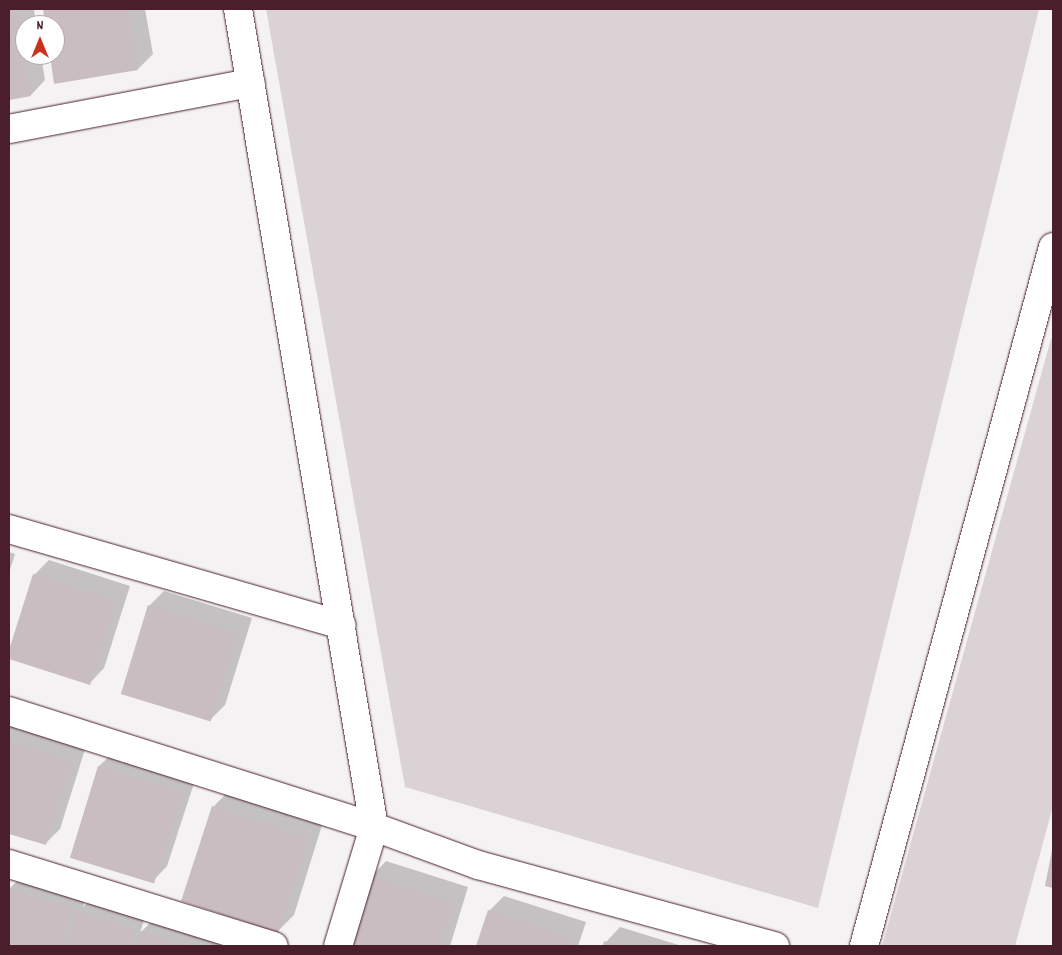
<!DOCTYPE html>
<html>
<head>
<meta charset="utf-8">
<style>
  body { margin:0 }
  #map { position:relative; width:1062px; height:955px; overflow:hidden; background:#f4f2f2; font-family:Dekko,sans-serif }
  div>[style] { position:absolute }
  .green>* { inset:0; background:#dbd2d5 }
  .shadow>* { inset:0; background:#0003 }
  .building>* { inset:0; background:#cabdc1; transform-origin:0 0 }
  .roads { filter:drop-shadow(0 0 1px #4a1f2b) drop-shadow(0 0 1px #4a1f2b) }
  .minor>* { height:28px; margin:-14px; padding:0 14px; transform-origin:14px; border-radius:14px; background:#fff }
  span { translate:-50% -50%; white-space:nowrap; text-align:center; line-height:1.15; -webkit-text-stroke:4.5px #fff; paint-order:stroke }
  .frame { position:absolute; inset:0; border:10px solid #4a1f2b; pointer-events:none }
  .north { position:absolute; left:15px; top:15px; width:50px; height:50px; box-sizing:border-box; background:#fff; border:1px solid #b7a5aa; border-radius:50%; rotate:0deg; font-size:14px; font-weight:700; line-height:20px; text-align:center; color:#4a1f2b }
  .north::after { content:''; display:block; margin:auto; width:18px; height:22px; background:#c8321e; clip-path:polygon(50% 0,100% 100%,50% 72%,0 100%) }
</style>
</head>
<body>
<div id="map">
  <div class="green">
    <div style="clip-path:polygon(266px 9px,1039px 9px,818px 908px,405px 787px)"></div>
    <div style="clip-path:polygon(1051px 339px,1053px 339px,1053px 806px,1015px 946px,882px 946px)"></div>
  </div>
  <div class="shadow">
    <div style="clip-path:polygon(9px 9px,34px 9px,36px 25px,25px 25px,25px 55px,41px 55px,45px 80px,31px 95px,9px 98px)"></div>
    <div style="clip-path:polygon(44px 9px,145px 9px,153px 54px,138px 69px,55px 83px,51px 55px,55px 55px,55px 25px,46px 25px)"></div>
    <div style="clip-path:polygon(9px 552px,15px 554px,9px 573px)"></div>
    <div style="clip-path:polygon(49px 560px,130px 586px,104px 668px,90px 683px,9px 658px,34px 575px)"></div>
    <div style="clip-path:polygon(164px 591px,252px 618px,225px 705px,210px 720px,149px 606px)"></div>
    <div style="clip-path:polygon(9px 722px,86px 746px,60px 829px,45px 844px,9px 832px)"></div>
    <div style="clip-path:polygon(114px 752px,196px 777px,167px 866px,153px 881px,71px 856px,99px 766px)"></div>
    <div style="clip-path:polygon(228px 792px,323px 822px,294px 915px,279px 930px,213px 807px)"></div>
    <div style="clip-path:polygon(386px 861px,468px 887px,450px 946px,349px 946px,372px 876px)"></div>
    <div style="clip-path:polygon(24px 874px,87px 894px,83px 907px,87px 903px,144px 920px,140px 933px,156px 917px,221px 937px,218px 946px,9px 946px,9px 889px)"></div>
    <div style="clip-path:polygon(504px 896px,586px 922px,578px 946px,478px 946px,489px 911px)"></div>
    <div style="clip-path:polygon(620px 927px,682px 946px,604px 946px,606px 942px)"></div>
  </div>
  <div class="building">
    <div style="clip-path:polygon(9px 9px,17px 9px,31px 96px,9px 100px)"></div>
    <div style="clip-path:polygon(43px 9px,128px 9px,138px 70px,54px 84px,50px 55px,55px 55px,55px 25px,45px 25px)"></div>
    <div style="clip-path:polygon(33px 574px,116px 600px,90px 685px,9px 659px,9px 650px)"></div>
    <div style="left:148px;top:605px;width:94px;height:93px;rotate:17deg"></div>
    <div style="clip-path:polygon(9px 741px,72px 761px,46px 845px,9px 834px)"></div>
    <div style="left:98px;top:766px;width:88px;height:96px;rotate:17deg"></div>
    <div style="left:212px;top:806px;width:102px;height:100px;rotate:18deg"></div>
    <div style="clip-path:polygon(1052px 850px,1053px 850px,1053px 888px,1045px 886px)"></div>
    <div style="clip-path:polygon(370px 876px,454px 902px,440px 946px,348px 946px)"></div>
    <div style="clip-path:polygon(9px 888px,73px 908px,61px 946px,9px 946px)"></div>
    <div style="clip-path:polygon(488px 910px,572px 937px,569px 946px,476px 946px)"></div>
    <div style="clip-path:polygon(76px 912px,135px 930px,130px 946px,65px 946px)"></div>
    <div style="clip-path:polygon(140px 931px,187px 946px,135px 946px)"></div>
    <div style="clip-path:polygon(604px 941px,619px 946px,603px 946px)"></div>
  </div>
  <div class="roads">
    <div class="minor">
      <div style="left:238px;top:9px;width:829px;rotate:80.56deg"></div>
      <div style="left:374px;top:827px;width:124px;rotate:106.8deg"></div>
      <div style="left:9px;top:129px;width:246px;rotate:-10.8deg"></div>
      <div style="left:9px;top:529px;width:346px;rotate:16.1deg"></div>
      <div style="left:9px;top:711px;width:383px;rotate:17.6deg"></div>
      <div style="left:374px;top:827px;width:111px;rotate:20.1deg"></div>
      <div style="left:478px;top:865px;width:308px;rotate:15.3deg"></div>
      <div style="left:9px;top:864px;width:277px;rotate:17.2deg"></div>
      <div style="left:864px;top:946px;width:724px;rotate:-74.87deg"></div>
    </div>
  </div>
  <div class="frame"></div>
  <div class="north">N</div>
</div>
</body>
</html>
